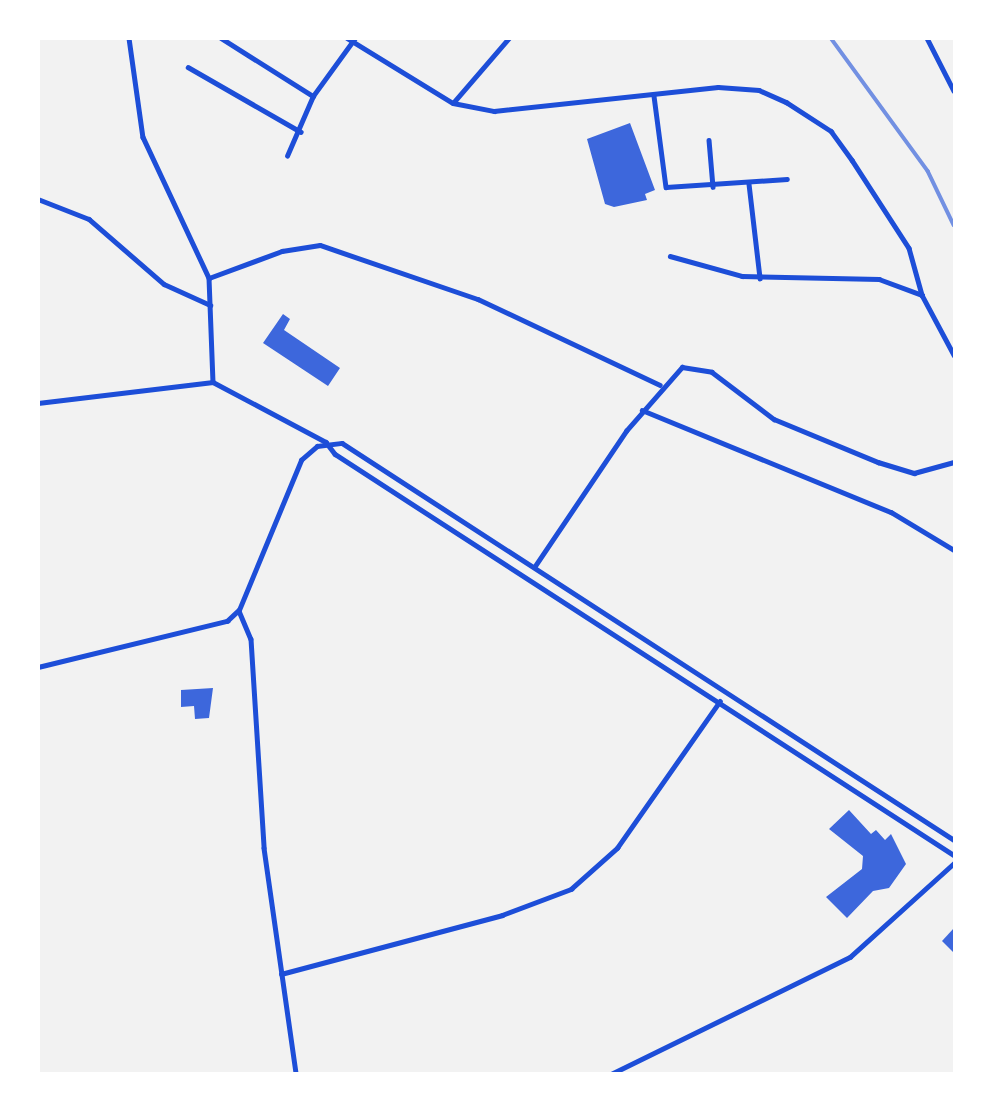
<!DOCTYPE html>
<html>
<head>
<meta charset="utf-8">
<style>
  body { margin:0 }
  #map { position:relative; width:993px; height:1112px; overflow:hidden; background:#f2f2f2; font-family:Mulish,sans-serif }
  div>[style] { position:absolute }
  .building>* { inset:0; background:#3d67dc }
  .minor>* { height:4.5px; margin:-2.25px; padding:0 2.25px; transform-origin:2.25px; border-radius:2.25px; background:#1d4ed8 }
  .rail>* { height:3.5px; margin:-1.75px; padding:0 1.75px; transform-origin:1.75px; border-radius:1.75px; background:#7290e2 }
  span { translate:-50% -50%; white-space:nowrap; text-align:center; line-height:1.15; -webkit-text-stroke:7px #fff; paint-order:stroke }
  .frame { position:absolute; inset:0; border:40px solid #fff; pointer-events:none }
</style>
</head>
<body>
<div id="map">
  <div class="building">
    <div style="clip-path:polygon(630px 123px,655px 190px,645px 194px,647px 200px,614px 207px,605px 204px,587px 139px)"></div>
    <div style="clip-path:polygon(283px 314px,290px 319px,284px 330px,340px 368px,328px 386px,263px 343px)"></div>
    <div style="clip-path:polygon(213px 688px,209px 718px,195px 719px,194px 706px,181px 707px,181px 690px)"></div>
    <div style="clip-path:polygon(849px 810px,871px 834px,876px 830px,885px 840px,891px 834px,906px 864px,889px 888px,873px 891px,847px 918px,826px 897px,862px 869px,863px 856px,829px 829px)"></div>
    <div style="clip-path:polygon(954px 928px,954px 950px,953px 952px,942px 941px)"></div>
  </div>
  <div class="minor">
    <div style="left:129px;top:38px;width:100px;rotate:82deg"></div>
    <div style="left:143px;top:137px;width:156px;rotate:64.9deg"></div>
    <div style="left:209px;top:278px;width:104px;rotate:87.8deg"></div>
    <div style="left:213px;top:382px;width:128px;rotate:28deg"></div>
    <div style="left:326px;top:442px;width:15px;rotate:53deg"></div>
    <div style="left:335px;top:454px;width:738px;rotate:32.94deg"></div>
    <div style="left:221px;top:38px;width:109px;rotate:32.2deg"></div>
    <div style="left:347px;top:38px;width:124px;rotate:31.5deg"></div>
    <div style="left:453px;top:103px;width:42px;rotate:11deg"></div>
    <div style="left:494px;top:111px;width:225px;rotate:-6.1deg"></div>
    <div style="left:718px;top:87px;width:41px;rotate:4.2deg"></div>
    <div style="left:759px;top:90px;width:30px;rotate:24deg"></div>
    <div style="left:786px;top:102px;width:54px;rotate:32.8deg"></div>
    <div style="left:831px;top:131px;width:36px;rotate:54deg"></div>
    <div style="left:852px;top:160px;width:105px;rotate:57.1deg"></div>
    <div style="left:909px;top:248px;width:49px;rotate:74.5deg"></div>
    <div style="left:922px;top:295px;width:68px;rotate:61.9deg"></div>
    <div style="left:927px;top:38px;width:59px;rotate:63deg"></div>
    <div style="left:188px;top:67px;width:130px;rotate:29.9deg"></div>
    <div style="left:654px;top:96px;width:92px;rotate:82.5deg"></div>
    <div style="left:666px;top:187px;width:121px;rotate:-3.8deg"></div>
    <div style="left:453px;top:103px;width:86px;rotate:-49.3deg"></div>
    <div style="left:709px;top:140px;width:47px;rotate:85.1deg"></div>
    <div style="left:287px;top:156px;width:65px;rotate:-66.6deg"></div>
    <div style="left:313px;top:96px;width:72px;rotate:-54.1deg"></div>
    <div style="left:749px;top:184px;width:95px;rotate:83.3deg"></div>
    <div style="left:38px;top:199px;width:55px;rotate:21.4deg"></div>
    <div style="left:89px;top:219px;width:99px;rotate:40.9deg"></div>
    <div style="left:164px;top:284px;width:51px;rotate:24.5deg"></div>
    <div style="left:670px;top:256px;width:75px;rotate:15.5deg"></div>
    <div style="left:742px;top:276px;width:137px;rotate:1.3deg"></div>
    <div style="left:879px;top:279px;width:46px;rotate:20.4deg"></div>
    <div style="left:209px;top:278px;width:78px;rotate:-20.3deg"></div>
    <div style="left:282px;top:251px;width:38px;rotate:-9deg"></div>
    <div style="left:320px;top:245px;width:167px;rotate:18.9deg"></div>
    <div style="left:478px;top:299px;width:201px;rotate:25.3deg"></div>
    <div style="left:38px;top:403px;width:176px;rotate:-6.8deg"></div>
    <div style="left:642px;top:410px;width:269px;rotate:22.3deg"></div>
    <div style="left:891px;top:512px;width:74px;rotate:31.1deg"></div>
    <div style="left:535px;top:566px;width:163px;rotate:-56deg"></div>
    <div style="left:626px;top:431px;width:85px;rotate:-48.8deg"></div>
    <div style="left:682px;top:367px;width:30px;rotate:9deg"></div>
    <div style="left:712px;top:372px;width:78px;rotate:37.2deg"></div>
    <div style="left:774px;top:419px;width:113px;rotate:22.5deg"></div>
    <div style="left:878px;top:462px;width:38px;rotate:17deg"></div>
    <div style="left:914px;top:473px;width:41px;rotate:-15.4deg"></div>
    <div style="left:239px;top:611px;width:30px;rotate:67deg"></div>
    <div style="left:251px;top:639px;width:209px;rotate:86.4deg"></div>
    <div style="left:264px;top:848px;width:228px;rotate:81.9deg"></div>
    <div style="left:38px;top:667px;width:195px;rotate:-13.7deg"></div>
    <div style="left:227px;top:621px;width:16px;rotate:-43deg"></div>
    <div style="left:239px;top:610px;width:162px;rotate:-67.5deg"></div>
    <div style="left:301px;top:460px;width:21px;rotate:-41deg"></div>
    <div style="left:317px;top:446px;width:25px;rotate:-7deg"></div>
    <div style="left:342px;top:443px;width:729px;rotate:32.97deg"></div>
    <div style="left:281px;top:974px;width:229px;rotate:-14.9deg"></div>
    <div style="left:502px;top:915px;width:74px;rotate:-20.6deg"></div>
    <div style="left:571px;top:889px;width:62px;rotate:-41.7deg"></div>
    <div style="left:617px;top:848px;width:179px;rotate:-55deg"></div>
    <div style="left:611px;top:1074px;width:266px;rotate:-26.1deg"></div>
    <div style="left:850px;top:957px;width:140px;rotate:-42.1deg"></div>
  </div>
  <div class="rail">
    <div style="left:831px;top:38px;width:165px;rotate:53.9deg"></div>
    <div style="left:928px;top:171px;width:60px;rotate:64.3deg"></div>
  </div>
  <div class="frame"></div>
</div>
</body>
</html>
